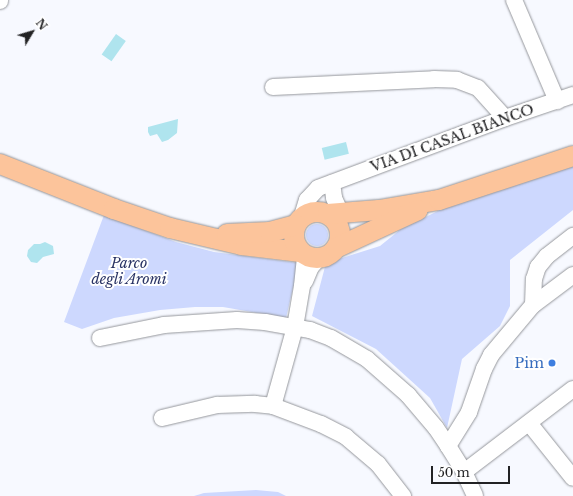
<!DOCTYPE html>
<html>
<head>
<meta charset="utf-8">
<style>
  body { margin:0 }
  #map { position:relative; width:573px; height:496px; overflow:hidden; background:#f7f9ff; font-family:"Libre Baskerville",serif }
  div>[style] { position:absolute }
  .green>* { inset:0; background:#cdd8fe }
  .round { border-radius:50% }
  .water>* { inset:0; background:#afe4ee; transform-origin:0 0 }
  .roads { filter:drop-shadow(0 0 1px #95979c) drop-shadow(0 0 1px #95979c) }
  .minor>* { height:16px; margin:-8px; padding:0 8px; transform-origin:8px; border-radius:8px; background:#fff }
  .major>* { height:20px; margin:-10px; padding:0 10px; transform-origin:10px; border-radius:10px; background:#fcc49b }
  .major>.ring { margin:-10px; padding:0; box-sizing:content-box; background:none; border:20px solid #fcc49b; border-radius:50% }
  .dots>* { width:11px; height:11px; translate:-50% -50%; box-sizing:border-box; border:2px solid #fff; border-radius:50% }
  span { translate:-50% -50%; white-space:nowrap; text-align:center; line-height:1.15; -webkit-text-stroke:4px #fff; paint-order:stroke }
  .street-label { font-size:14px; color:#222224 }
  .park-label { font-size:14px; color:#2a3465; font-style:italic }
  .shop-label { font-size:14px; color:#366cbe }
  .right { translate:-100% -50%; text-align:right }
  .north { position:absolute; left:12px; top:12px; width:40px; height:40px; -webkit-text-stroke:3px #fff; paint-order:stroke; rotate:52deg; font-size:11px; font-weight:700; line-height:16px; text-align:center; color:#222224 }
  .north::after { content:''; display:block; margin:auto; width:14px; height:18px; background:#222224; clip-path:polygon(50% 0,100% 100%,50% 72%,0 100%) }
  .scale { position:absolute; left:431px; top:466px; width:79px; height:18px; box-sizing:border-box; border:2px solid #222224; border-top:0; padding-left:5px; font-size:12px; line-height:14px; white-space:nowrap; color:#222224; -webkit-text-stroke:3px #fff; paint-order:stroke }
</style>
</head>
<body>
<div id="map">
  <div class="green">
    <div style="clip-path:polygon(573px 163px,573px 210px,510px 260px,510px 306px,500px 326px,462px 359px,447px 428px,430px 398px,376px 349px,312px 316px,326px 263px,380px 246px,401px 229px,444px 208px)"></div>
    <div style="clip-path:polygon(104px 215px,176px 242px,214px 252px,299px 263px,286px 318px,223px 307px,195px 307px,160px 310px,114px 318px,82px 329px,64px 322px)"></div>
    <div class="round" style="left:306px;top:224px;width:22px;height:22px"></div>
    <div style="clip-path:polygon(256px 490px,278px 492px,286px 496px,194px 496px,204px 493px)"></div>
  </div>
  <div class="water">
    <div style="left:116px;top:34px;width:12px;height:25px;rotate:35deg"></div>
    <div style="clip-path:polygon(178px 119px,177px 133px,168px 140px,162px 142px,157px 134px,150px 136px,148px 132px,148px 127px)"></div>
    <div style="left:346px;top:142px;width:12px;height:25px;rotate:76deg"></div>
    <div style="clip-path:polygon(45px 242px,53px 246px,54px 254px,43px 257px,37px 263px,31px 262px,27px 256px,28px 250px,34px 244px,40px 244px)"></div>
  </div>
  <div class="roads">
    <div class="minor">
      <div style="left:514px;top:0;width:110px;rotate:66.9deg"></div>
      <div style="left:0;top:1px;width:1px;rotate:-90deg"></div>
      <div style="left:273px;top:87px;width:161px;rotate:-2.8deg"></div>
      <div style="left:434px;top:79px;width:23px;rotate:2deg"></div>
      <div style="left:457px;top:80px;width:22px;rotate:21deg"></div>
      <div style="left:478px;top:88px;width:40px;rotate:48deg"></div>
      <div style="left:332px;top:183px;width:15px;rotate:82deg"></div>
      <div style="left:334px;top:198px;width:17px;rotate:66deg"></div>
      <div style="left:302px;top:216px;width:17px;rotate:-73deg"></div>
      <div style="left:307px;top:200px;width:16px;rotate:-47deg"></div>
      <div style="left:318px;top:188px;width:200px;rotate:-20.5deg"></div>
      <div style="left:505px;top:118px;width:72px;rotate:-18.7deg"></div>
      <div style="left:305px;top:281px;width:15px;rotate:-67deg"></div>
      <div style="left:311px;top:267px;width:12px;rotate:-48deg"></div>
      <div style="left:533px;top:305px;width:26px;rotate:-88deg"></div>
      <div style="left:534px;top:279px;width:13px;rotate:-72deg"></div>
      <div style="left:538px;top:267px;width:14px;rotate:-51deg"></div>
      <div style="left:547px;top:256px;width:33px;rotate:-38deg"></div>
      <div style="left:100px;top:338px;width:65px;rotate:-11.5deg"></div>
      <div style="left:164px;top:325px;width:73px;rotate:-3.9deg"></div>
      <div style="left:237px;top:320px;width:28px;rotate:4deg"></div>
      <div style="left:265px;top:322px;width:46px;rotate:10.1deg"></div>
      <div style="left:310px;top:330px;width:22px;rotate:21deg"></div>
      <div style="left:331px;top:338px;width:42px;rotate:30.3deg"></div>
      <div style="left:367px;top:359px;width:55px;rotate:41.3deg"></div>
      <div style="left:408px;top:395px;width:43px;rotate:49.7deg"></div>
      <div style="left:436px;top:428px;width:22px;rotate:56deg"></div>
      <div style="left:448px;top:446px;width:31px;rotate:58deg"></div>
      <div style="left:464px;top:472px;width:26px;rotate:65deg"></div>
      <div style="left:273px;top:406px;width:82px;rotate:-74.4deg"></div>
      <div style="left:295px;top:327px;width:42px;rotate:-80.3deg"></div>
      <div style="left:302px;top:286px;width:31px;rotate:-84deg"></div>
      <div style="left:162px;top:418px;width:57px;rotate:-13.3deg"></div>
      <div style="left:217px;top:405px;width:38px;rotate:-2deg"></div>
      <div style="left:255px;top:404px;width:18px;rotate:6deg"></div>
      <div style="left:273px;top:406px;width:51px;rotate:20.6deg"></div>
      <div style="left:321px;top:424px;width:28px;rotate:27deg"></div>
      <div style="left:346px;top:437px;width:42px;rotate:40.2deg"></div>
      <div style="left:378px;top:464px;width:41px;rotate:52deg"></div>
      <div style="left:529px;top:423px;width:70px;rotate:51.3deg"></div>
      <div style="left:448px;top:446px;width:40px;rotate:-58deg"></div>
      <div style="left:469px;top:412px;width:46px;rotate:-70.8deg"></div>
      <div style="left:484px;top:369px;width:16px;rotate:-63deg"></div>
      <div style="left:491px;top:355px;width:65px;rotate:-50deg"></div>
      <div style="left:533px;top:305px;width:50px;rotate:-36.9deg"></div>
      <div style="left:464px;top:472px;width:137px;rotate:-37.3deg"></div>
    </div>
    <div class="major">
      <div style="left:0;top:164px;width:123px;rotate:21.5deg"></div>
      <div style="left:114px;top:209px;width:59px;rotate:18.7deg"></div>
      <div style="left:170px;top:228px;width:74px;rotate:13.3deg"></div>
      <div style="left:242px;top:245px;width:59px;rotate:6.8deg"></div>
      <div class="ring" style="left:294px;top:212px;width:26px;height:26px"></div>
      <div style="left:328px;top:214px;width:51px;rotate:-4.5deg"></div>
      <div style="left:379px;top:210px;width:61px;rotate:-9.5deg"></div>
      <div style="left:439px;top:200px;width:141px;rotate:-18.2deg"></div>
      <div style="left:227px;top:234px;width:43px;rotate:-2.7deg"></div>
      <div style="left:270px;top:232px;width:27px;rotate:-15deg"></div>
      <div style="left:336px;top:248px;width:90px;rotate:-24.9deg"></div>
    </div>
  </div>
  <div class="dots">
    <div style="left:552px;top:363px;background:#3f7fe0"></div>
  </div>
  <div class="street-label">
    <span style="left:452px;top:138px;rotate:-20deg">VIA DI CASAL BIANCO</span>
  </div>
  <div class="park-label">
    <span style="left:129px;top:271px">Parco<br>degli Aromi</span>
  </div>
  <div class="shop-label">
    <span class="right" style="left:544px;top:363px">Pim</span>
  </div>
  <div class="north">N</div>
  <div class="scale">50 m</div>
</div>
</body>
</html>
